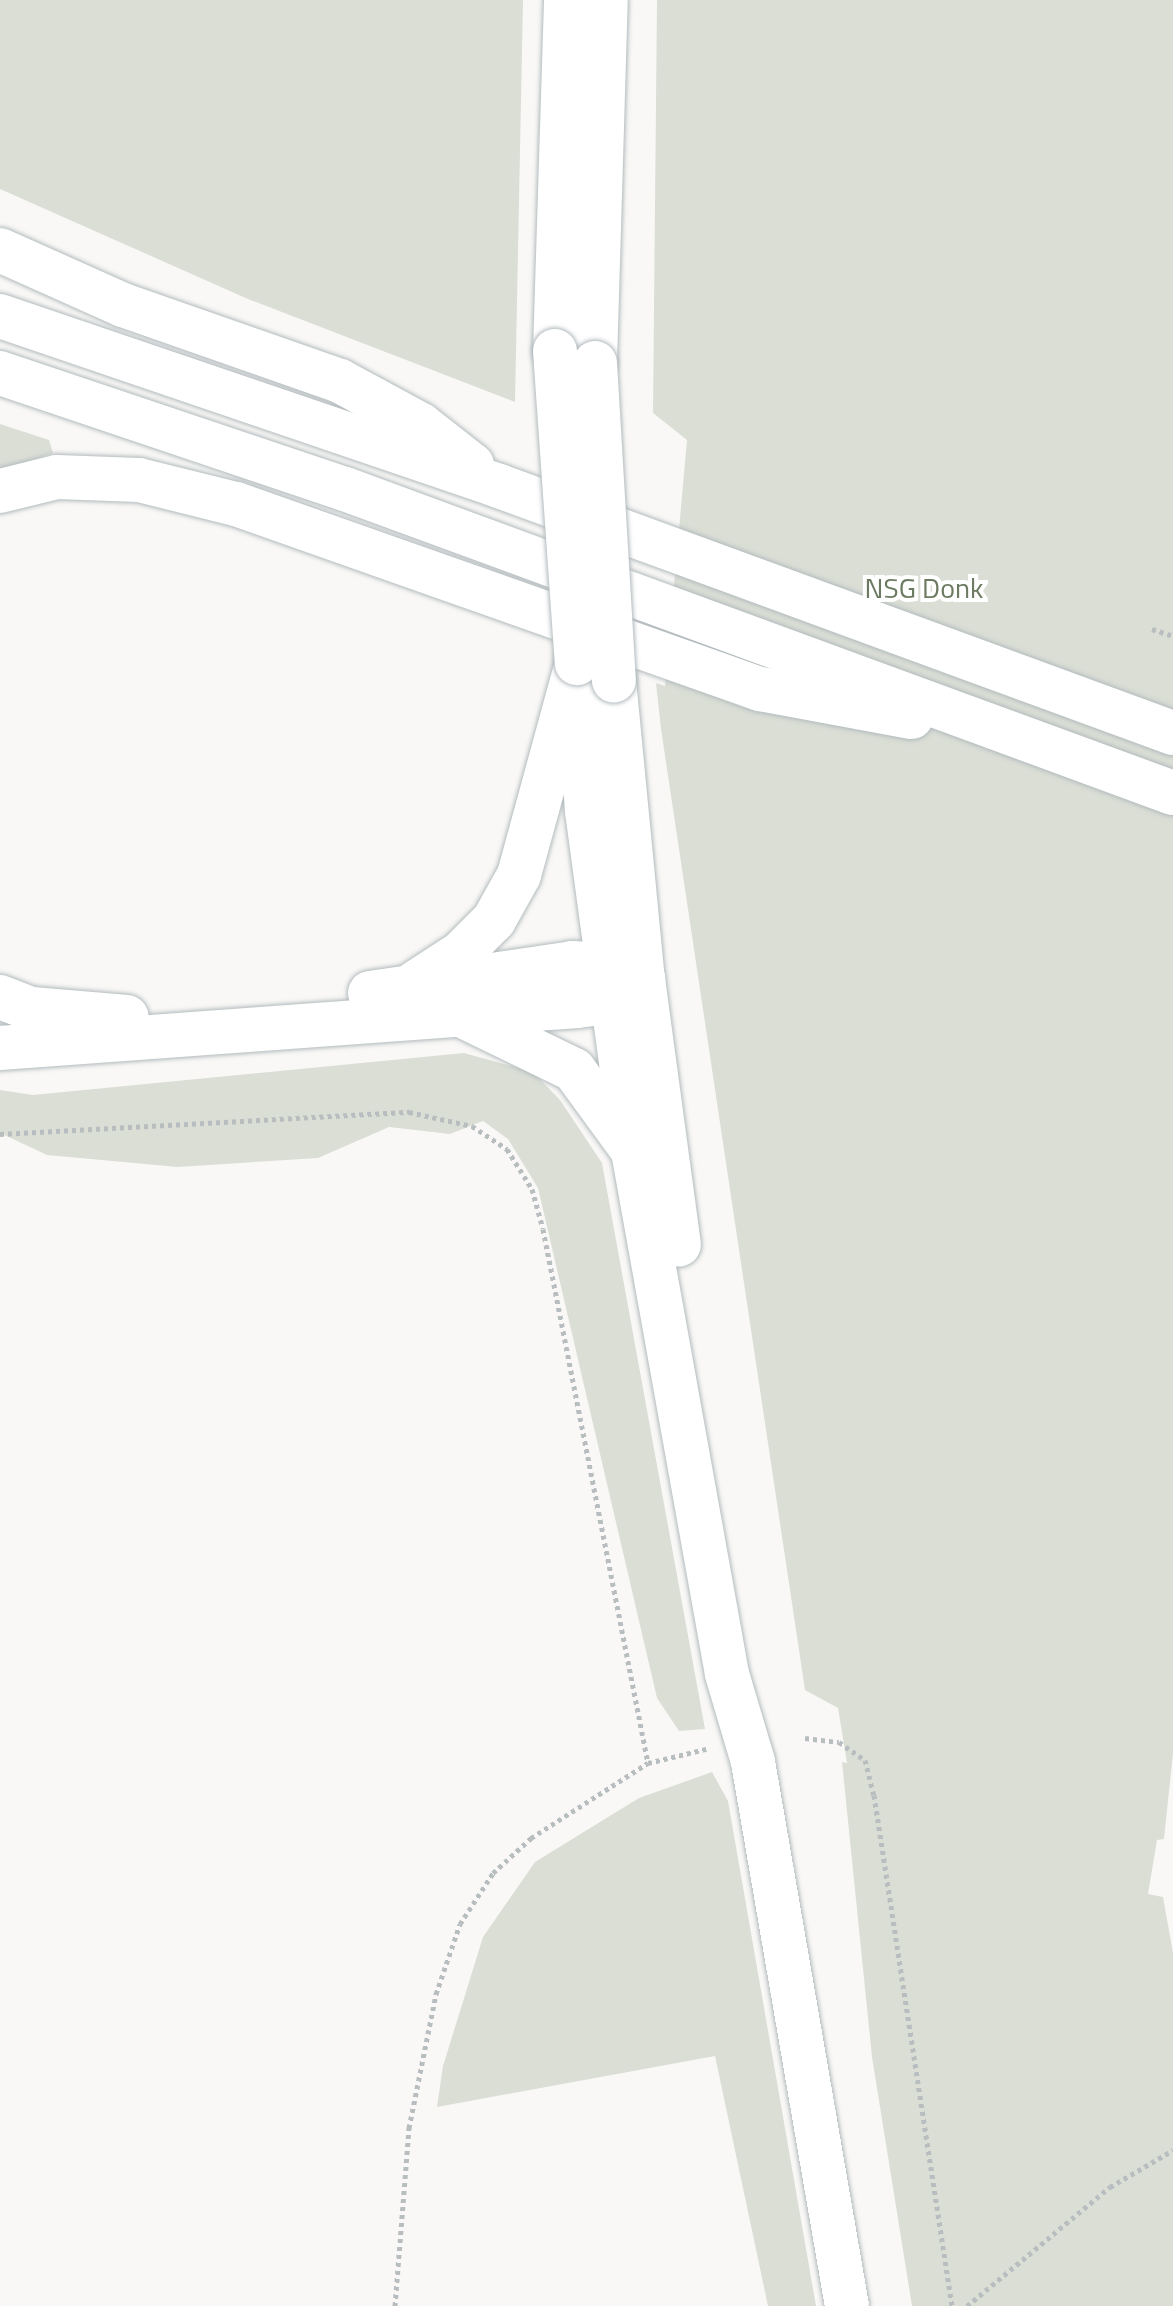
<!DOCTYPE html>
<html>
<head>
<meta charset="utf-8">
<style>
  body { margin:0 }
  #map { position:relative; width:1173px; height:2306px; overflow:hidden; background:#f9f8f6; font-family:"Titillium Web",sans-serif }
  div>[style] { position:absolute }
  .green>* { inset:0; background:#daded5 }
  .path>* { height:5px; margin-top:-2.5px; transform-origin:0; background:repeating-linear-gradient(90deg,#b8bec0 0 4px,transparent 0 8px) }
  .roads { filter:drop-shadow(0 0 2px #b3bbbe) drop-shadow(0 0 2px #b3bbbe) }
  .major>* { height:44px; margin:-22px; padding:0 22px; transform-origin:22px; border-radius:22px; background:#fff }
  .highway>* { height:44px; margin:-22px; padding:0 22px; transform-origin:22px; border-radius:22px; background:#fff }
  .bridges { filter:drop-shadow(0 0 2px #b3bbbe) drop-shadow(0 0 2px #b3bbbe) }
  .major-bridge>* { height:44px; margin:-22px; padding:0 22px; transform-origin:22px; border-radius:22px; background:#fff }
  span { translate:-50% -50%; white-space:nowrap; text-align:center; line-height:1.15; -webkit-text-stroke:8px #fff; paint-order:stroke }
  .park-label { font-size:28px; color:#6c7a61 }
</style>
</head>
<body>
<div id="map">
  <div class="green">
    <div style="clip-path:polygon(0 0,523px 0,515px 402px,248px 299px,0 189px)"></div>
    <div style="clip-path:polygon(657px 0,1173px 0,1173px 1753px,1164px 1839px,1157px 1840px,1148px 1894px,1163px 1897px,1173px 1953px,1173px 2306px,912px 2306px,872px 2057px,842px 1762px,847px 1763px,838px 1708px,805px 1690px,661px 729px,656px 683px,665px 686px,687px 440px,653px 413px)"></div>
    <div style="clip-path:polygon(0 424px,49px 440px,53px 453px,0 471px)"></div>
    <div style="clip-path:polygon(464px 1053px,533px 1072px,560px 1100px,602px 1163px,705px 1729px,679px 1731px,657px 1698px,538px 1188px,508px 1139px,483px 1121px,450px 1134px,389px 1127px,318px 1158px,178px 1167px,47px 1155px,0 1133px,0 1090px,33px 1095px)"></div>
    <div style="clip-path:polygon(712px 1772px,728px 1801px,816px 2306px,768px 2306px,715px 2056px,437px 2107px,443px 2066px,483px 1937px,535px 1862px,639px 1798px)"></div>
  </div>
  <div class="path">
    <div style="left:1152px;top:629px;width:22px;rotate:18deg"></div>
    <div style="left:0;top:1134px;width:410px;rotate:-3.1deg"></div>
    <div style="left:409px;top:1112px;width:65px;rotate:12.5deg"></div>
    <div style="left:472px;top:1126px;width:42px;rotate:33.3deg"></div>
    <div style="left:507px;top:1149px;width:47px;rotate:58deg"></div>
    <div style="left:532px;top:1189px;width:41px;rotate:74.6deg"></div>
    <div style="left:543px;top:1229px;width:544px;rotate:78.88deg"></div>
    <div style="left:805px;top:1738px;width:34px;rotate:7deg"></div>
    <div style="left:839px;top:1742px;width:32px;rotate:35deg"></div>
    <div style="left:865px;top:1760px;width:36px;rotate:76deg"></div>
    <div style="left:874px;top:1795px;width:517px;rotate:81.32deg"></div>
    <div style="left:395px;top:2306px;width:179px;rotate:-85.5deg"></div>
    <div style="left:409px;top:2128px;width:137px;rotate:-78.6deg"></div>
    <div style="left:436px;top:1994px;width:74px;rotate:-71.1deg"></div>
    <div style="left:460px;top:1924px;width:61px;rotate:-57.1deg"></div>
    <div style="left:493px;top:1873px;width:52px;rotate:-42.6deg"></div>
    <div style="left:531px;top:1838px;width:139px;rotate:-32.7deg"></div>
    <div style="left:648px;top:1763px;width:60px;rotate:-13.6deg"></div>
    <div style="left:967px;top:2306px;width:186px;rotate:-39.8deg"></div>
    <div style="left:1110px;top:2187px;width:73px;rotate:-30.4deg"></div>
  </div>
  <div class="roads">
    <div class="major">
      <div style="left:555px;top:351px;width:351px;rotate:-88.2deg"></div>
      <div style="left:595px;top:363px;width:363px;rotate:-88.3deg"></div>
      <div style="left:577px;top:669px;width:142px;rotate:86deg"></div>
      <div style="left:587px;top:811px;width:343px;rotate:82.3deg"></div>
      <div style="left:633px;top:1151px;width:531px;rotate:79.81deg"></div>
      <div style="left:727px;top:1674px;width:92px;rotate:73.5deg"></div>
      <div style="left:753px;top:1762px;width:552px;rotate:80.2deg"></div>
      <div style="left:614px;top:680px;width:300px;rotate:84.5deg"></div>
      <div style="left:643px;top:979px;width:268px;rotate:82.3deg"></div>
    </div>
    <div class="highway">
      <div style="left:0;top:250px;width:135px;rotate:24.1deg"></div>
      <div style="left:123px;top:305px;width:230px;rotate:19.3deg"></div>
      <div style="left:340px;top:381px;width:92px;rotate:28.5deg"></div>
      <div style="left:421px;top:425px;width:65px;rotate:38.1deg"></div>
      <div style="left:0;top:316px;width:527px;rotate:18.81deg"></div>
      <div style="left:499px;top:486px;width:718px;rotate:20.13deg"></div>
      <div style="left:0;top:373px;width:364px;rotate:18.6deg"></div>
      <div style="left:345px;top:489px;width:882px;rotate:20.16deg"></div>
      <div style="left:0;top:491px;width:59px;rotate:-13.8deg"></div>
      <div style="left:57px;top:477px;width:82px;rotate:2.1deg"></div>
      <div style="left:139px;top:480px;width:100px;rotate:13.9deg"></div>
      <div style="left:236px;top:504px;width:556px;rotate:19.45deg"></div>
      <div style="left:760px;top:689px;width:154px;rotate:10.5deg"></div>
      <div style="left:415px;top:983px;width:55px;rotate:-33.1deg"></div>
      <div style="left:461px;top:953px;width:47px;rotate:-45deg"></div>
      <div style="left:494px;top:920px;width:51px;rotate:-60.9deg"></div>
      <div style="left:519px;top:875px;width:220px;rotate:-74.7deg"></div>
      <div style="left:370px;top:993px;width:204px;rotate:-8.4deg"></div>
      <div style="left:572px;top:963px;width:35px;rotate:3deg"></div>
      <div style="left:607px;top:965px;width:39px;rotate:21deg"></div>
      <div style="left:0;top:997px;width:34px;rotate:21deg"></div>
      <div style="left:32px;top:1009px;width:95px;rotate:4.8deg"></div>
      <div style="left:463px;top:1016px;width:123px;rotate:25.9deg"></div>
      <div style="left:574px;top:1070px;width:100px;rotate:53.9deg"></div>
      <div style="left:0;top:1048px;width:579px;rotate:-4.16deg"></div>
      <div style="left:577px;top:1006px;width:34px;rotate:-7deg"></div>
      <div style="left:611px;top:1002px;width:39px;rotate:-36deg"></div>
    </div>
  </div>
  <div class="bridges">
    <div class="major-bridge">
      <div style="left:555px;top:351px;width:313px;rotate:86deg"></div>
      <div style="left:595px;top:363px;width:318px;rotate:86.6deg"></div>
    </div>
  </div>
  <div class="park-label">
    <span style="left:924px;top:588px">NSG Donk</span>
  </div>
</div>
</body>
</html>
